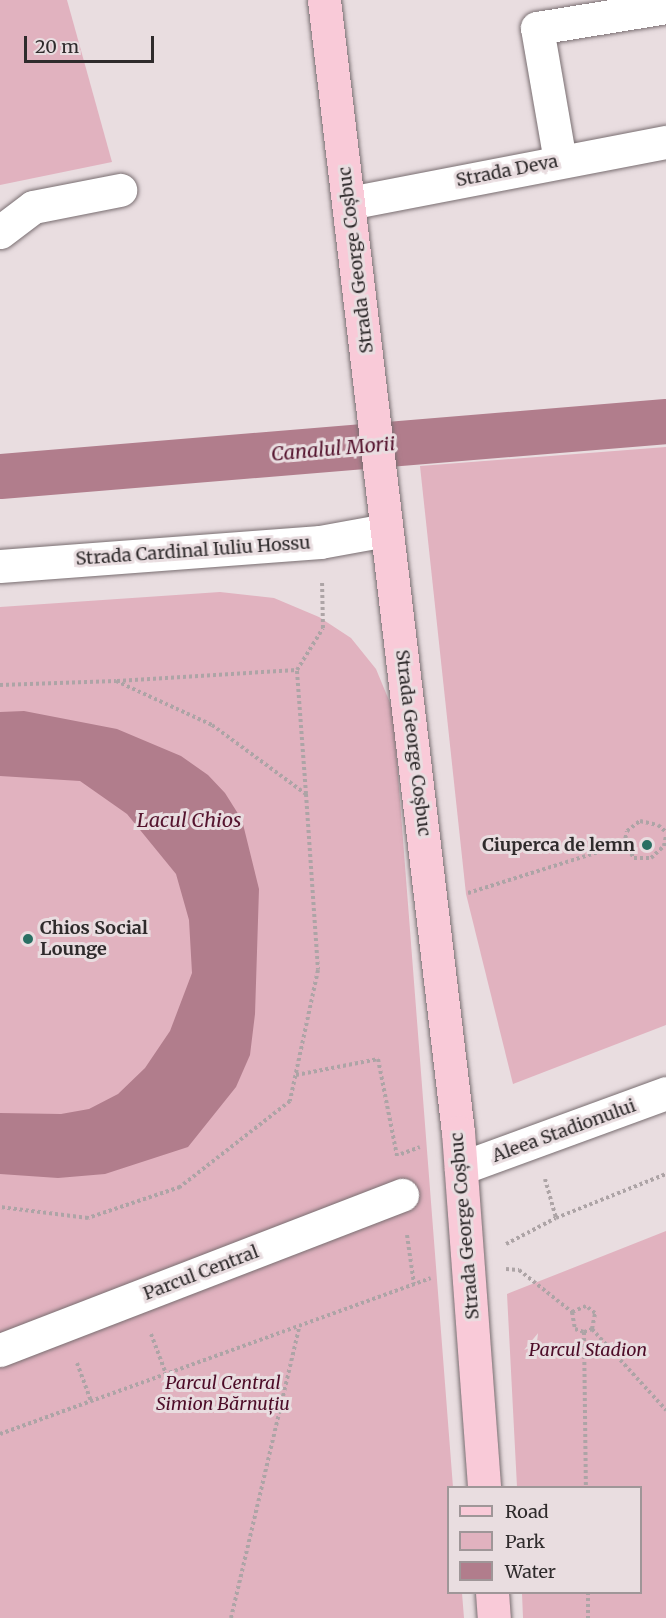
<!DOCTYPE html>
<html>
<head>
<meta charset="utf-8">
<style>
  body { margin:0 }
  #map { position:relative; width:666px; height:1618px; overflow:hidden; background:#e9dde0; font-family:Merriweather,serif }
  div>[style] { position:absolute }
  .green>* { inset:0; background:#e1b2bf }
  .water>* { inset:0; background:#b17d8c }
  .canal>* { height:45px; margin:-22.5px; padding:0 22.5px; transform-origin:22.5px; border-radius:22.5px; background:#b17d8c }
  .path>* { height:4px; margin-top:-2px; transform-origin:0; background:repeating-linear-gradient(90deg,#ada4a6 0 3px,transparent 0 6px) }
  .roads { filter:drop-shadow(0 0 2px #796e71) drop-shadow(0 0 2px #796e71) }
  .minor>* { height:33px; margin:-16.5px; padding:0 16.5px; transform-origin:16.5px; border-radius:16.5px; background:#fff }
  .major>* { height:33px; margin:-16.5px; padding:0 16.5px; transform-origin:16.5px; border-radius:16.5px; background:#f9cad8 }
  .dots>* { width:16px; height:16px; translate:-50% -50%; box-sizing:border-box; border:3px solid #e9dde0; border-radius:50% }
  span { translate:-50% -50%; white-space:nowrap; text-align:center; line-height:1.15; -webkit-text-stroke:6px #e9dde0; paint-order:stroke }
  .street-label { font-size:18px; color:#2f2b2c }
  .poi-label { font-size:18px; color:#2f2b2c; font-weight:700 }
  .right { translate:-100% -50%; text-align:right }
  .left { translate:0 -50%; text-align:left }
  .park-label { font-size:18px; color:#4d0c28; font-style:italic }
  .water-label { font-size:20px; color:#55142e; font-style:italic }
  .legend { position:absolute; left:447px; top:1486px; width:195px; height:108px; box-sizing:border-box; background:#e9dde0; border:2px solid #9f9698; margin:0; padding:8px 10px; list-style:none; font-size:18px; color:#2f2b2c }
  .legend li { display:flex; align-items:center; gap:12px; height:30px }
  .legend b { width:30px; border:2px solid #9f9698 }
  .scale { position:absolute; left:24px; top:36px; width:130px; height:27px; box-sizing:border-box; border:3px solid #2f2b2c; border-top:0; padding-left:8px; font-size:18px; line-height:21px; white-space:nowrap; color:#2f2b2c; -webkit-text-stroke:4px #e9dde0; paint-order:stroke }
</style>
</head>
<body>
<div id="map">
  <div class="green">
    <div style="clip-path:polygon(0 0,67px 0,112px 162px,0 185px)"></div>
    <div style="clip-path:polygon(666px 447px,666px 1025px,513px 1084px,466px 894px,420px 466px)"></div>
    <div style="clip-path:polygon(220px 592px,274px 598px,319px 617px,351px 638px,376px 669px,393px 710px,453px 1487px,448px 1488px,448px 1592px,462px 1593px,464px 1618px,0 1618px,0 607px)"></div>
    <div style="clip-path:polygon(666px 1231px,666px 1618px,523px 1618px,522px 1593px,640px 1592px,640px 1488px,517px 1487px,507px 1294px)"></div>
  </div>
  <div class="water">
    <div style="clip-path:polygon(24px 711px,117px 729px,181px 756px,208px 775px,225px 793px,242px 820px,259px 889px,255px 1014px,250px 1055px,236px 1087px,188px 1147px,105px 1174px,58px 1178px,0 1174px,0 1113px,61px 1114px,89px 1109px,118px 1094px,145px 1068px,170px 1031px,192px 973px,189px 920px,176px 874px,127px 814px,80px 781px,0 776px,0 712px)"></div>
  </div>
  <div class="canal">
    <div style="left:0;top:476px;width:668px;rotate:-4.72deg"></div>
  </div>
  <div class="path">
    <div style="left:117px;top:681px;width:180px;rotate:-3.5deg"></div>
    <div style="left:0;top:685px;width:116px;rotate:-2deg"></div>
    <div style="left:116px;top:681px;width:106px;rotate:24.6deg"></div>
    <div style="left:212px;top:725px;width:117px;rotate:36.3deg"></div>
    <div style="left:306px;top:794px;width:176px;rotate:86.1deg"></div>
    <div style="left:318px;top:970px;width:134px;rotate:102.1deg"></div>
    <div style="left:290px;top:1101px;width:140px;rotate:142deg"></div>
    <div style="left:180px;top:1187px;width:97px;rotate:161.4deg"></div>
    <div style="left:88px;top:1218px;width:89px;rotate:-172.9deg"></div>
    <div style="left:306px;top:794px;width:124px;rotate:-94.2deg"></div>
    <div style="left:297px;top:670px;width:49px;rotate:-58.2deg"></div>
    <div style="left:323px;top:628px;width:46px;rotate:-91.2deg"></div>
    <div style="left:624px;top:844px;width:13px;rotate:-77deg"></div>
    <div style="left:627px;top:831px;width:16px;rotate:-38deg"></div>
    <div style="left:640px;top:821px;width:18px;rotate:13deg"></div>
    <div style="left:658px;top:825px;width:11px;rotate:41deg"></div>
    <div style="left:468px;top:893px;width:164px;rotate:-17.4deg"></div>
    <div style="left:624px;top:844px;width:17px;rotate:54deg"></div>
    <div style="left:634px;top:858px;width:17px"></div>
    <div style="left:651px;top:858px;width:18px;rotate:-43deg"></div>
    <div style="left:664px;top:846px;width:10px;rotate:-79deg"></div>
    <div style="left:296px;top:1075px;width:84px;rotate:-11deg"></div>
    <div style="left:378px;top:1059px;width:99px;rotate:78.9deg"></div>
    <div style="left:401px;top:1154px;width:20px;rotate:-20deg"></div>
    <div style="left:545px;top:1179px;width:41px;rotate:74.2deg"></div>
    <div style="left:407px;top:1235px;width:49px;rotate:81.9deg"></div>
    <div style="left:506px;top:1244px;width:56px;rotate:-27.5deg"></div>
    <div style="left:556px;top:1218px;width:118px;rotate:-21.8deg"></div>
    <div style="left:506px;top:1269px;width:13px;rotate:4deg"></div>
    <div style="left:519px;top:1270px;width:68px;rotate:38.4deg"></div>
    <div style="left:572px;top:1312px;width:17px;rotate:80deg"></div>
    <div style="left:575px;top:1329px;width:9px;rotate:18deg"></div>
    <div style="left:584px;top:1332px;width:9px;rotate:-21deg"></div>
    <div style="left:592px;top:1329px;width:16px;rotate:-79deg"></div>
    <div style="left:595px;top:1313px;width:11px;rotate:-142deg"></div>
    <div style="left:586px;top:1306px;width:15px;rotate:157deg"></div>
    <div style="left:592px;top:1329px;width:110px;rotate:47.6deg"></div>
    <div style="left:584px;top:1332px;width:156px;rotate:89.3deg"></div>
    <div style="left:151px;top:1334px;width:43px;rotate:69.4deg"></div>
    <div style="left:77px;top:1363px;width:40px;rotate:69.8deg"></div>
    <div style="left:0;top:1434px;width:458px;rotate:-19.9deg"></div>
    <div style="left:588px;top:1592px;width:26px;rotate:90deg"></div>
    <div style="left:231px;top:1618px;width:299px;rotate:-76.8deg"></div>
  </div>
  <div class="roads">
    <div class="minor">
      <div style="left:560px;top:161px;width:135px;rotate:-99.8deg"></div>
      <div style="left:537px;top:28px;width:131px;rotate:-9.2deg"></div>
      <div style="left:349px;top:203px;width:323px;rotate:-10.9deg"></div>
      <div style="left:0;top:232px;width:41px;rotate:-37.1deg"></div>
      <div style="left:33px;top:207px;width:89px;rotate:-11.1deg"></div>
      <div style="left:0;top:566px;width:321px;rotate:-4.3deg"></div>
      <div style="left:320px;top:542px;width:67px;rotate:-10.3deg"></div>
      <div style="left:461px;top:1168px;width:218px;rotate:-20.1deg"></div>
      <div style="left:0;top:1350px;width:431px;rotate:-21.1deg"></div>
    </div>
    <div class="major">
      <div style="left:324px;top:0;width:1140px;rotate:83.25deg"></div>
      <div style="left:458px;top:1132px;width:357px;rotate:85.8deg"></div>
      <div style="left:492px;top:1592px;width:26px;rotate:86deg"></div>
    </div>
  </div>
  <div class="dots">
    <div style="left:647px;top:845px;background:#296f63"></div>
    <div style="left:28px;top:939px;background:#296f63"></div>
  </div>
  <div class="street-label">
    <span style="left:507px;top:171px;rotate:-11deg">Strada Deva</span>
    <span style="left:356px;top:260px;rotate:-97deg">Strada George Coșbuc</span>
    <span style="left:193px;top:551px;rotate:-4deg">Strada Cardinal Iuliu Hossu</span>
    <span style="left:413px;top:743px;rotate:83deg">Strada George Coșbuc</span>
    <span style="left:564px;top:1131px;rotate:-20deg">Aleea Stadionului</span>
    <span style="left:465px;top:1226px;rotate:-95deg">Strada George Coșbuc</span>
    <span style="left:201px;top:1273px;rotate:-21deg">Parcul Central</span>
  </div>
  <div class="poi-label">
    <span class="right" style="left:635px;top:845px">Ciuperca de lemn</span>
    <span class="left" style="left:40px;top:939px">Chios Social<br>Lounge</span>
  </div>
  <div class="park-label">
    <span style="left:588px;top:1350px">Parcul Stadion</span>
    <span style="left:223px;top:1394px">Parcul Central<br>Simion Bărnuțiu</span>
  </div>
  <div class="water-label">
    <span style="left:333px;top:448px;rotate:-5deg">Canalul Morii</span>
    <span style="left:189px;top:819px">Lacul Chios</span>
  </div>
  <ul class="legend">
  <li><b style="height:8px;background:#f9cad8"></b>Road</li>
  <li><b style="height:16px;background:#e1b2bf"></b>Park</li>
  <li><b style="height:16px;background:#b17d8c"></b>Water</li>
  </ul>
  <div class="scale">20 m</div>
</div>
</body>
</html>
